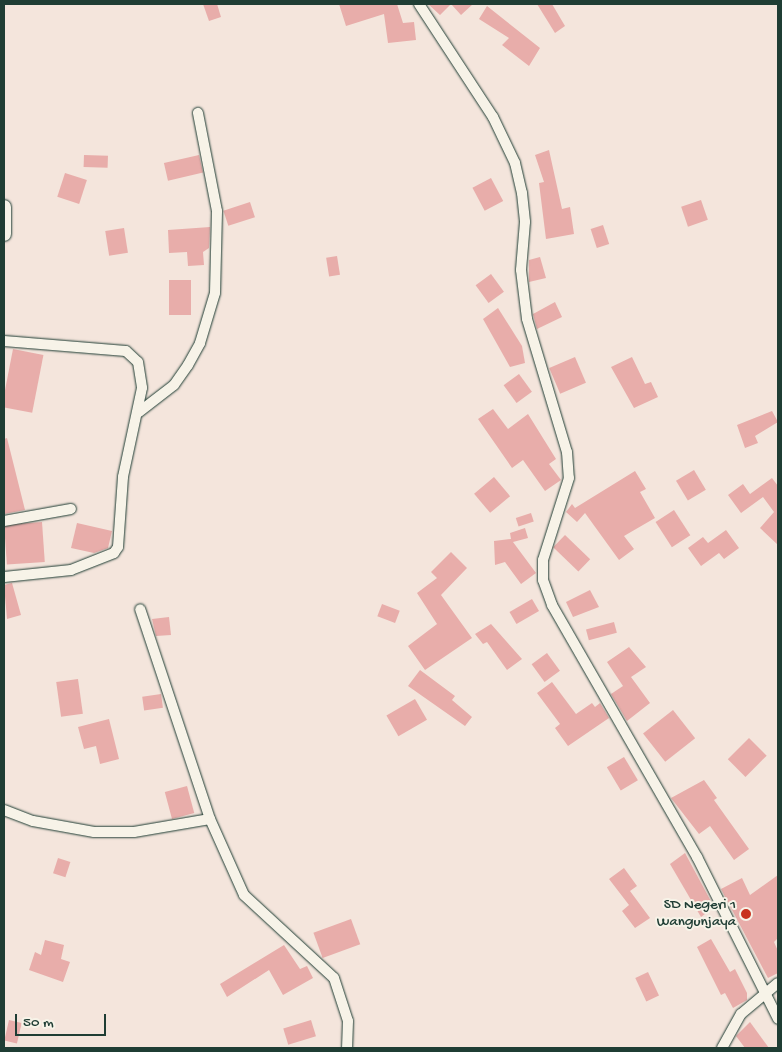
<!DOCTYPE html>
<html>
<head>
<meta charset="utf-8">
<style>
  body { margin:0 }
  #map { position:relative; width:782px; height:1052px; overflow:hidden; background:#f4e5dc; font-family:"Gochi Hand",sans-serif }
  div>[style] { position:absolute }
  .building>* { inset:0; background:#e8adaa; transform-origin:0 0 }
  .roads { filter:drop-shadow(0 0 1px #1f3d34) drop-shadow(0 0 1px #1f3d34) }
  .street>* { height:10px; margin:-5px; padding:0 5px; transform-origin:5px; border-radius:5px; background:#f7f3e8 }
  .secondary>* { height:14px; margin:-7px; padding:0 7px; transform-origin:7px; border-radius:7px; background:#f7f3e8 }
  .dots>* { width:14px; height:14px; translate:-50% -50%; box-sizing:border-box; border:2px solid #f7f3e8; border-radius:50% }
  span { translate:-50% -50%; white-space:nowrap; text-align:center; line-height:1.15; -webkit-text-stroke:4px #f7f3e8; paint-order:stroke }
  .poi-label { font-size:15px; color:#1f3d34 }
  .right { translate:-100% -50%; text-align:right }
  .frame { position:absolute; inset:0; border:5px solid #1f3d34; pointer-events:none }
  .scale { position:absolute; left:15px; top:1014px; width:91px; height:22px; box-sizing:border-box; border:2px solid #1f3d34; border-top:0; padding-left:6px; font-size:15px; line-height:18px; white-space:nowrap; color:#1f3d34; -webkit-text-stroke:4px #f7f3e8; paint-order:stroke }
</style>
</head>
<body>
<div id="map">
  <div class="building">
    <div style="clip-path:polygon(203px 4px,217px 4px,221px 17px,209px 21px)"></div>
    <div style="clip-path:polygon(339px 4px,397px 4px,403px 23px,414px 22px,416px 40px,388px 43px,384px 14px,346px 26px)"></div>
    <div style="clip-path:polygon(428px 4px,473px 4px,461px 15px,451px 4px,440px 15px)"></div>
    <div style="clip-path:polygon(537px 4px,552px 4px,565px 26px,555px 33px)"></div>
    <div style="clip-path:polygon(487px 6px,540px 48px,529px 66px,502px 45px,509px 38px,479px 19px)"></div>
    <div style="clip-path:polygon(549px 150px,562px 209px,570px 207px,574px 234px,546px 239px,539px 183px,544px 182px,535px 155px)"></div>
    <div style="left:84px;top:155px;width:24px;height:12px;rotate:2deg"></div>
    <div style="left:199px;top:155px;width:18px;height:36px;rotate:77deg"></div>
    <div style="left:65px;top:173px;width:23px;height:25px;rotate:18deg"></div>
    <div style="left:491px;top:178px;width:26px;height:21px;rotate:62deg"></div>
    <div style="left:701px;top:200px;width:21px;height:21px;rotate:71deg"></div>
    <div style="left:250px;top:202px;width:16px;height:28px;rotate:72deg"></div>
    <div style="left:603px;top:225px;width:20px;height:13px;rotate:72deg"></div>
    <div style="clip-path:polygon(210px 227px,209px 248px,203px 252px,204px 265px,188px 266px,187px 252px,169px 253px,168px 230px)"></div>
    <div style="left:124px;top:228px;width:25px;height:19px;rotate:81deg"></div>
    <div style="left:337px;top:256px;width:19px;height:11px;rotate:81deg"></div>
    <div style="clip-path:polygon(540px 257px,546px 278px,529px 282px,529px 260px)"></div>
    <div style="left:491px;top:274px;width:22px;height:19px;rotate:54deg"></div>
    <div style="left:169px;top:280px;width:22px;height:35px"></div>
    <div style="clip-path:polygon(555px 302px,562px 317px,537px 329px,533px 314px)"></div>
    <div style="clip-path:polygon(498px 308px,522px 346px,525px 363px,510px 367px,483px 319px)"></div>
    <div style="left:13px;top:349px;width:31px;height:59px;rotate:11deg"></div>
    <div style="left:575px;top:357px;width:28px;height:28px;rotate:67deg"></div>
    <div style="clip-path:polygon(632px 357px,645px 384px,651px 382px,658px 397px,634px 408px,611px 367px)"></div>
    <div style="left:519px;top:374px;width:22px;height:19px;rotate:54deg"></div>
    <div style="clip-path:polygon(493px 409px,508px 429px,528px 414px,556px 459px,549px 464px,561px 480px,545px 491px,523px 460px,512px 468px,478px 419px)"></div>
    <div style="clip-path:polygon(772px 411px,778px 422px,755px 436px,758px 443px,745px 448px,737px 425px)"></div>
    <div style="clip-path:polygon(7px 438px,25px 510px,4px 514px,4px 439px)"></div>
    <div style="left:694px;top:470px;width:23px;height:21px;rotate:59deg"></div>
    <div style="clip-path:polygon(635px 471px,646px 489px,640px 492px,655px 518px,624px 536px,634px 549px,619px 560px,585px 513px,577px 522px,566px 512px,572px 504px,575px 508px)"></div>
    <div style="left:494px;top:477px;width:25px;height:26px;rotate:50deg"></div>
    <div style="clip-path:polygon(772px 478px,778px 486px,778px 545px,760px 528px,774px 512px,763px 497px,741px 513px,728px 495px,743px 484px,750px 494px)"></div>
    <div style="left:674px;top:510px;width:30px;height:22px;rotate:57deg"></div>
    <div style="left:531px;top:513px;width:9px;height:16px;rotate:72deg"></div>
    <div style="left:42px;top:522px;width:40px;height:38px;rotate:86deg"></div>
    <div style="clip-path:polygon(77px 523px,112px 531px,108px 548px,94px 553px,71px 548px)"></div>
    <div style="clip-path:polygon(525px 528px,528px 538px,513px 542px,536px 573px,521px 584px,505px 562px,495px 565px,494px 541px,511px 539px,510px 533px)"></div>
    <div style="clip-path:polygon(726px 530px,739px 548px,724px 559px,719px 553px,701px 566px,688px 548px,703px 537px,708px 543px)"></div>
    <div style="left:565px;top:535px;width:35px;height:17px;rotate:44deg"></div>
    <div style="clip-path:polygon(451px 552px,467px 568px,441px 595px,472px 638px,425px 670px,408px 646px,437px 624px,417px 593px,437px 578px,431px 572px)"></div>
    <div style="clip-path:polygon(12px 583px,21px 615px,7px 619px,4px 585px)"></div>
    <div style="clip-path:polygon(590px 590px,599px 607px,573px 617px,566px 602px)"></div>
    <div style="left:532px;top:599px;width:14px;height:26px;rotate:60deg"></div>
    <div style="left:382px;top:604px;width:19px;height:13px;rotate:21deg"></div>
    <div style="clip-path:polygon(169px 617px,171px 635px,156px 636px,152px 619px)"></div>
    <div style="left:614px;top:622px;width:11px;height:29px;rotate:75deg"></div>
    <div style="clip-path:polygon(491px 624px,522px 659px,507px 670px,487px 642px,483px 644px,475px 634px)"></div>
    <div style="clip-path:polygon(629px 647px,646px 667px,631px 677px,650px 703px,627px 721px,611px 694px,623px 686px,607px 662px)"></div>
    <div style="left:547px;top:653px;width:22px;height:19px;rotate:54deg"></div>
    <div style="clip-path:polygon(420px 670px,455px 696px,452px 700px,472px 717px,465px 726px,408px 686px)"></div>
    <div style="left:78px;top:679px;width:35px;height:22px;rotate:82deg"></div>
    <div style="clip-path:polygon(552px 682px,576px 714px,592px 703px,595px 707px,600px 703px,609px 718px,568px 746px,555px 728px,560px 724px,537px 693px)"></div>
    <div style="left:161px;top:694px;width:14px;height:19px;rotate:82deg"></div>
    <div style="left:415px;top:699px;width:24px;height:33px;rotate:60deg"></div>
    <div style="left:673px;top:710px;width:36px;height:38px;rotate:52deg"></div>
    <div style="clip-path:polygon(109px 719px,119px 759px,100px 764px,96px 746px,84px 749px,78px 727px)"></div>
    <div style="left:749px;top:738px;width:25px;height:30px;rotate:45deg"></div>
    <div style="left:624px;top:757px;width:27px;height:20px;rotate:59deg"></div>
    <div style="clip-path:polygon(704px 780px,717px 798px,714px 800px,749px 849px,734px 860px,710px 826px,699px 834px,671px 798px)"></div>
    <div style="left:187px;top:786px;width:28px;height:23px;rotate:75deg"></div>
    <div style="clip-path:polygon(685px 853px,714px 907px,701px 917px,670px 864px)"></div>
    <div style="left:58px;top:858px;width:13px;height:16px;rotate:18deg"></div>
    <div style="clip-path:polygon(624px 868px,637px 886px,630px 891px,650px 918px,635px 928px,622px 911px,629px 905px,609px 879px)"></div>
    <div style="clip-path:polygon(778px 875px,778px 938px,774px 942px,778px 951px,778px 973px,768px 978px,721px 889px,742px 878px,750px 895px)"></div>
    <div style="left:351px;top:919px;width:27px;height:40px;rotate:70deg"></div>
    <div style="clip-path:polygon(711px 939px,730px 972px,735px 969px,747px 993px,747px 1000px,733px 1008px,725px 993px,721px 995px,697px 947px)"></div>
    <div style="clip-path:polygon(45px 940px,64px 945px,61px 959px,70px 962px,63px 982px,29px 970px,35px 952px,41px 955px)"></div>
    <div style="clip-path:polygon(284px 945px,300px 969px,307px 966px,313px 978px,283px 995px,269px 970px,227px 997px,220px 984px)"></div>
    <div style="left:648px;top:972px;width:26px;height:14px;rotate:65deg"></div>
    <div style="left:9px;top:1020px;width:13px;height:21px;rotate:13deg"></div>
    <div style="left:311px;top:1020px;width:17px;height:29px;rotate:73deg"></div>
    <div style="clip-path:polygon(750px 1022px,769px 1048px,745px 1048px,736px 1036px)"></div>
  </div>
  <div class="roads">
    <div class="street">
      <div style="left:419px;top:4px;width:135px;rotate:56.8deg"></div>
      <div style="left:493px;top:117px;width:51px;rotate:64.4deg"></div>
      <div style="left:515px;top:163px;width:31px;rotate:77deg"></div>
      <div style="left:522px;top:193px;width:29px;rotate:84deg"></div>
      <div style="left:525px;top:222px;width:48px;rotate:94.8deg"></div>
      <div style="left:521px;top:270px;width:49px;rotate:83deg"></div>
      <div style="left:527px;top:319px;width:139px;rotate:73.3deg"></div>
      <div style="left:567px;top:452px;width:26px;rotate:86deg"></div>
      <div style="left:569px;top:478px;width:86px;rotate:107.6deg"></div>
      <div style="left:543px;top:560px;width:20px;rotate:90deg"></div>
      <div style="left:543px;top:580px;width:27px;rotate:70deg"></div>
      <div style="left:552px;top:605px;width:291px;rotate:60.1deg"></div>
      <div style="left:697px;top:857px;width:181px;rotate:63.4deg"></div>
      <div style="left:4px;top:341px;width:122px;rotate:4.7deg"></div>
      <div style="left:126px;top:351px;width:16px;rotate:43deg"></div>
      <div style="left:138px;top:362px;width:26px;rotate:81deg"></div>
      <div style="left:142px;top:388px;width:91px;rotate:102.1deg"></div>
      <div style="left:123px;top:477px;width:70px;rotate:94.1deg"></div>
      <div style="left:118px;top:547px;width:7px;rotate:124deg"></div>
      <div style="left:114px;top:553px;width:46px;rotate:158.4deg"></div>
      <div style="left:71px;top:570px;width:67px;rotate:174deg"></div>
      <div style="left:139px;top:412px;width:44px;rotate:-37.6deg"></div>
      <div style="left:174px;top:385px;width:24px;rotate:-55deg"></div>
      <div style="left:188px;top:365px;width:25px;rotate:-61deg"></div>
      <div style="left:200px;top:343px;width:52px;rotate:-73.3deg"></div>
      <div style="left:215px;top:293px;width:82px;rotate:-88.6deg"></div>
      <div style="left:217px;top:211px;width:100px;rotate:-101deg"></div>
      <div style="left:4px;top:521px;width:68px;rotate:-10.2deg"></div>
      <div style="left:4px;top:810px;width:31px;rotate:21deg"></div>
      <div style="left:33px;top:821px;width:62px;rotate:10.2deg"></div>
      <div style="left:94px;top:832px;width:40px"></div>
      <div style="left:134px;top:832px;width:77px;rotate:-9.7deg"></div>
      <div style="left:210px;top:819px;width:221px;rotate:-108.4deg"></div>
      <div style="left:210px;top:819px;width:83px;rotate:65.9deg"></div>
      <div style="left:244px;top:895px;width:122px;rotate:42.7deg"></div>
      <div style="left:334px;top:978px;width:45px;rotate:72deg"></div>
      <div style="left:348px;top:1021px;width:27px;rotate:92deg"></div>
      <div style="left:722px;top:1048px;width:39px;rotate:-61deg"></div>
      <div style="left:741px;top:1014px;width:48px;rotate:-40deg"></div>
    </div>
    <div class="secondary">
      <div style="left:4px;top:207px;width:27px;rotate:90deg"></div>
    </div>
  </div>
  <div class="dots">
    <div style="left:746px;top:914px;background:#c8321e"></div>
  </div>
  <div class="poi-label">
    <span class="right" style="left:736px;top:914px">SD Negeri 1<br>Wangunjaya</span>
  </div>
  <div class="frame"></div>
  <div class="scale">50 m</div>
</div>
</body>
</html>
